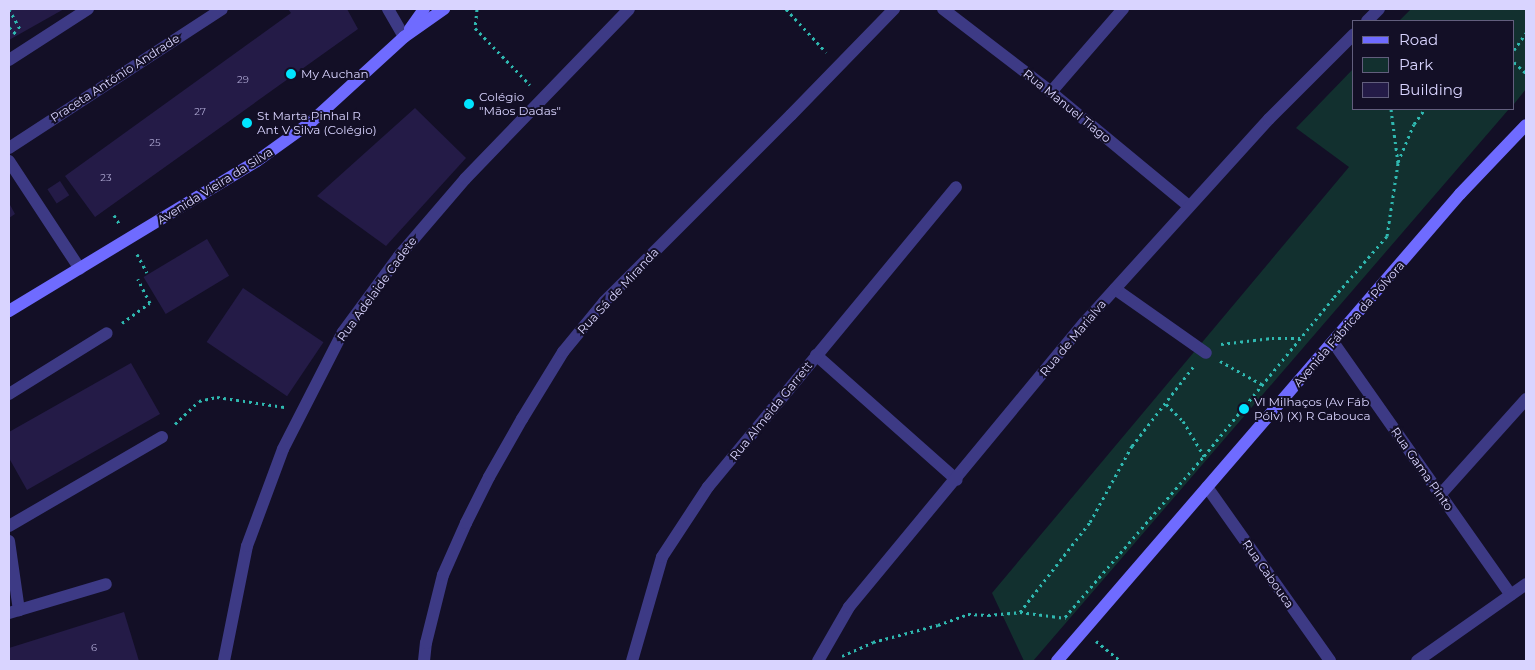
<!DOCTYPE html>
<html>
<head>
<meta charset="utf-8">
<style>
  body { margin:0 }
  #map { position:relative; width:1535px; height:670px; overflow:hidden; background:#130f26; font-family:Montserrat,sans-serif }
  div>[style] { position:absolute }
  .green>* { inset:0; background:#12302f }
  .building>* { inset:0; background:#241b47; transform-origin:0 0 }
  .path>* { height:3px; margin-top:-1.5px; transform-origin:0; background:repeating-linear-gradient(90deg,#2fb8b0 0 2.5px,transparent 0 6.5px) }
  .street>* { height:12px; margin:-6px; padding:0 6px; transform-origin:6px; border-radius:6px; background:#3d3a85 }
  .secondary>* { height:12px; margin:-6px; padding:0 6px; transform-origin:6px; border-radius:6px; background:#6f6bff }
  .dots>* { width:14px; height:14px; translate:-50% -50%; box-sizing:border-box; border:2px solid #130f26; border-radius:50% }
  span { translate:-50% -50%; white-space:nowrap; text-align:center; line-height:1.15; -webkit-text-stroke:4px #130f26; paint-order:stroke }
  .number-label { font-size:10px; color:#aca6d1 }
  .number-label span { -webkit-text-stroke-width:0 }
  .poi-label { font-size:12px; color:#d9d4ff }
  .left { translate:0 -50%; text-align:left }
  .street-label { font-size:12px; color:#d9d4ff }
  .frame { position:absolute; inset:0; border:10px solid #d9d4ff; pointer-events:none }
  .legend { position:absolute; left:1352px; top:20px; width:162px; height:90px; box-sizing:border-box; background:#130f26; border:1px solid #625e7d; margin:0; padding:6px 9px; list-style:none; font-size:15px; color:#d9d4ff }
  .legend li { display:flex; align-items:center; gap:10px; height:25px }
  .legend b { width:25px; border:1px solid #625e7d }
</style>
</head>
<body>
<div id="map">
  <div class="green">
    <div style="clip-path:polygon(1411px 9px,1526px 9px,1526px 89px,1514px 104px,1514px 21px,1399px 21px)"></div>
    <div style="clip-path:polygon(1354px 68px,1354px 109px,1509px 109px,1033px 661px,1024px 661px,992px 593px,1349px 167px,1296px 128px)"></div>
  </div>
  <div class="building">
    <div style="clip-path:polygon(9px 9px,64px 9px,9px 40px)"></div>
    <div style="clip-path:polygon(288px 9px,347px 9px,358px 29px,95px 217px,65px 176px,291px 13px)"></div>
    <div style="clip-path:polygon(415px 108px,466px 158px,386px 246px,317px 196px)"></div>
    <div style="left:60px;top:181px;width:17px;height:15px;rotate:57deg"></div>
    <div style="clip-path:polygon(9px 203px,15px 214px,9px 218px)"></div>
    <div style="left:207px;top:239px;width:43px;height:74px;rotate:59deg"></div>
    <div style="left:243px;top:288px;width:97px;height:65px;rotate:34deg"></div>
    <div style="clip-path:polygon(131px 363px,160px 414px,27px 490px,9px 458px,9px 432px)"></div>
    <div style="clip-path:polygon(124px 612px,139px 661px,9px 661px,9px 648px)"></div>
  </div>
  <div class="path">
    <div style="left:9px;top:9px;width:25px;rotate:61deg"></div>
    <div style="left:477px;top:9px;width:19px;rotate:96deg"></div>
    <div style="left:475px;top:28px;width:79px;rotate:46deg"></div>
    <div style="left:786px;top:9px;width:59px;rotate:47.1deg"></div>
    <div style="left:9px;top:27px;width:10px;rotate:45deg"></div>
    <div style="left:1514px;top:50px;width:21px;rotate:-55deg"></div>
    <div style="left:1514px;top:62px;width:16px;rotate:43deg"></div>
    <div style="left:1398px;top:162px;width:41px;rotate:-67.2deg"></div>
    <div style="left:1414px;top:124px;width:19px;rotate:-54deg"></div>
    <div style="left:114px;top:215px;width:12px;rotate:59deg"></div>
    <div style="left:137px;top:254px;width:21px;rotate:62deg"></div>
    <div style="left:122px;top:323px;width:34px;rotate:-36deg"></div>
    <div style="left:150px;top:303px;width:27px;rotate:-117deg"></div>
    <div style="left:1221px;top:344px;width:51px;rotate:-6.7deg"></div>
    <div style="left:1272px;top:338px;width:29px"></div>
    <div style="left:1220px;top:361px;width:49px;rotate:29.2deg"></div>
    <div style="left:1166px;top:404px;width:24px;rotate:45deg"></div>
    <div style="left:1183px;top:421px;width:41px;rotate:59deg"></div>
    <div style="left:175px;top:424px;width:33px;rotate:-44deg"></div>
    <div style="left:199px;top:401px;width:18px;rotate:-13deg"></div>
    <div style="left:217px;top:397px;width:68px;rotate:8.5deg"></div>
    <div style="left:1020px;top:612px;width:114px;rotate:-52.1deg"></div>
    <div style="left:1090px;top:522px;width:87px;rotate:-61.1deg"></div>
    <div style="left:1132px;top:446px;width:100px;rotate:-52.3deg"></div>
    <div style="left:1065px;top:617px;width:213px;rotate:-49.2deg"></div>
    <div style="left:1204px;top:456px;width:205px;rotate:-50.7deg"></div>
    <div style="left:1334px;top:297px;width:81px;rotate:-49deg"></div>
    <div style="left:1387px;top:236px;width:74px;rotate:-81.4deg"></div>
    <div style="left:1398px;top:163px;width:54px;rotate:-97.4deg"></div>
    <div style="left:1096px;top:641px;width:32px;rotate:39deg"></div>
    <div style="left:842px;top:656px;width:34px;rotate:-24deg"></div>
    <div style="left:873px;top:642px;width:67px;rotate:-14.7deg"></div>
    <div style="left:938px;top:625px;width:32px;rotate:-20deg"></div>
    <div style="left:968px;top:614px;width:20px;rotate:3deg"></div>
    <div style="left:988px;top:615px;width:32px;rotate:-5deg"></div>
    <div style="left:1020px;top:612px;width:46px;rotate:7.4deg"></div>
  </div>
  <div class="street">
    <div style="left:388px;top:9px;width:32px;rotate:60deg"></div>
    <div style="left:943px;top:9px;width:136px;rotate:37.5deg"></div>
    <div style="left:1051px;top:92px;width:179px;rotate:39.6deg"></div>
    <div style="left:1367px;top:21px;width:17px;rotate:-45deg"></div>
    <div style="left:9px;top:60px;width:94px;rotate:-32.8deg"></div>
    <div style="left:1051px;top:92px;width:110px;rotate:-49.1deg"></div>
    <div style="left:9px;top:148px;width:254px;rotate:-33.1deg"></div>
    <div style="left:9px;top:161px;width:129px;rotate:56.7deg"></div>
    <div style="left:1115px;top:289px;width:111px;rotate:35.1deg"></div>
    <div style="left:1333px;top:342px;width:309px;rotate:54.9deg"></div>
    <div style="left:816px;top:355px;width:188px;rotate:41.6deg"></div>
    <div style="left:9px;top:394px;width:115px;rotate:-31.9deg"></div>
    <div style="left:1207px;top:487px;width:213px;rotate:54.7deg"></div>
    <div style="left:1440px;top:495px;width:129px;rotate:-48.1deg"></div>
    <div style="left:9px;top:526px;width:177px;rotate:-30.2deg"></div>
    <div style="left:9px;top:541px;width:70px;rotate:81.8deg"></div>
    <div style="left:9px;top:613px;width:101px;rotate:-16.6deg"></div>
    <div style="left:224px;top:661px;width:117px;rotate:-78.7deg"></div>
    <div style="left:247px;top:546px;width:103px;rotate:-69.6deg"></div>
    <div style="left:283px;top:449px;width:131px;rotate:-62.9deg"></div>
    <div style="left:343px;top:332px;width:94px;rotate:-53.6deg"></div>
    <div style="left:399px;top:256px;width:101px;rotate:-49.4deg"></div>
    <div style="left:465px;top:179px;width:236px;rotate:-46deg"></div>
    <div style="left:424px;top:661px;width:18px;rotate:-84deg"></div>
    <div style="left:426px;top:643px;width:70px;rotate:-76deg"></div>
    <div style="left:443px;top:575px;width:57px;rotate:-66.1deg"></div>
    <div style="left:466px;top:523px;width:51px;rotate:-63.4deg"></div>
    <div style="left:489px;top:477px;width:67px;rotate:-60.4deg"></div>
    <div style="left:522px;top:419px;width:79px;rotate:-58.5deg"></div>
    <div style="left:563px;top:352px;width:65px;rotate:-50.6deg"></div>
    <div style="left:604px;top:302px;width:264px;rotate:-45deg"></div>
    <div style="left:791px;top:115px;width:148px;rotate:-45.8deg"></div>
    <div style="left:632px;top:661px;width:108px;rotate:-73.9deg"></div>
    <div style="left:662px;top:557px;width:84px;rotate:-56.7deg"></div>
    <div style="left:708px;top:487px;width:389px;rotate:-50.4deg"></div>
    <div style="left:818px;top:661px;width:62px;rotate:-60.1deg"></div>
    <div style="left:849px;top:607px;width:369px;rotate:-50.4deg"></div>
    <div style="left:1084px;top:323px;width:275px;rotate:-47.8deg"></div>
    <div style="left:1269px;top:119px;width:120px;rotate:-45deg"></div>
    <div style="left:1417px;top:661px;width:133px;rotate:-35.2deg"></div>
  </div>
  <div class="secondary">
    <div style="left:410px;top:29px;width:24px;rotate:-55deg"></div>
    <div style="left:9px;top:311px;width:290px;rotate:-31.2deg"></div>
    <div style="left:257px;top:161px;width:67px;rotate:-35.8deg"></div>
    <div style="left:311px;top:122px;width:126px;rotate:-42.4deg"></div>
    <div style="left:404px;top:37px;width:49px;rotate:-35deg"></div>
    <div style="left:1057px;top:661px;width:617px;rotate:-49.21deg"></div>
    <div style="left:1460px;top:194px;width:95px;rotate:-46.3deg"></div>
  </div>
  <div class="dots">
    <div style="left:291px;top:74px;background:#00e5ff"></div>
    <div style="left:469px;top:104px;background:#00e5ff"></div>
    <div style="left:247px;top:123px;background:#00e5ff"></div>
    <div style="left:1244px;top:409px;background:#00e5ff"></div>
  </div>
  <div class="number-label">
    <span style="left:243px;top:80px">29</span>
    <span style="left:200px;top:112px">27</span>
    <span style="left:155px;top:143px">25</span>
    <span style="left:106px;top:178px">23</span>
    <span style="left:94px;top:648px">6</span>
  </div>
  <div class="poi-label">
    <span class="left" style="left:301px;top:74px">My Auchan</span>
    <span class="left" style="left:479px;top:104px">Colégio<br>"Mãos Dadas"</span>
    <span class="left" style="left:257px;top:123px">St Marta Pinhal R<br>Ant V Silva (Colégio)</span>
    <span class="left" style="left:1254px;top:409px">Vl Milhaços (Av Fáb<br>Pólv) (X) R Cabouca</span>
  </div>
  <div class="street-label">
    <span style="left:115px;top:78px;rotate:-33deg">Praceta António Andrade</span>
    <span style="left:1067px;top:106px;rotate:39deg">Rua Manuel Tiago</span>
    <span style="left:215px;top:186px;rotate:-32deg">Avenida Vieira da Silva</span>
    <span style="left:377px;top:289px;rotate:-54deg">Rua Adelaide Cadete</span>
    <span style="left:618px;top:291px;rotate:-47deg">Rua Sá de Miranda</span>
    <span style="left:1349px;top:324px;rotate:-49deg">Avenida Fábrica da Pólvora</span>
    <span style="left:1073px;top:338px;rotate:-50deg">Rua de Marialva</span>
    <span style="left:771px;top:411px;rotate:-51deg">Rua Almeida Garrett</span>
    <span style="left:1422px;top:469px;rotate:55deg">Rua Gama Pinto</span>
    <span style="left:1268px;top:574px;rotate:55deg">Rua Cabouca</span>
  </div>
  <div class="frame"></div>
  <ul class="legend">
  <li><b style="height:6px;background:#6f6bff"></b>Road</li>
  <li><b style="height:14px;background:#12302f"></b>Park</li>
  <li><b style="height:14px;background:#241b47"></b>Building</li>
  </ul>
</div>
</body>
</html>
